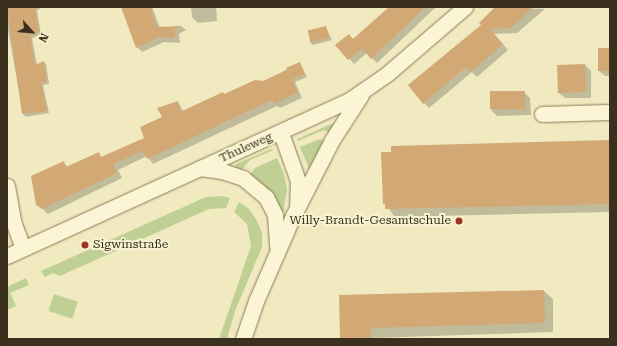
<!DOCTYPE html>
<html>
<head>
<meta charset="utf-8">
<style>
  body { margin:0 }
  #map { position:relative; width:617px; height:346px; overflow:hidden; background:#f1eac1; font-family:"Roboto Serif",serif }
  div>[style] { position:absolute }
  .green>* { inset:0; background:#c0d095; transform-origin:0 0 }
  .shadow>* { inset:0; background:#0003 }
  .building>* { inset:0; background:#d2a975; transform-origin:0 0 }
  .roads { filter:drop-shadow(0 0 1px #8c7b57) drop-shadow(0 0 1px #8c7b57) }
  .minor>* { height:15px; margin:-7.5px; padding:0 7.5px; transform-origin:7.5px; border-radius:7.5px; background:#fbf5d5 }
  .dots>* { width:11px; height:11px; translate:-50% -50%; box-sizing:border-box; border:2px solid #f8f2d2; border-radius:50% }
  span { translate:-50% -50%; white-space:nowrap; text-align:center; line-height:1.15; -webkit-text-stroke:4px #f8f2d2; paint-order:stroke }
  .street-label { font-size:12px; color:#3b301d }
  .poi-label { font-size:12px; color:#3b301d }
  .right { translate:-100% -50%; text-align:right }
  .left { translate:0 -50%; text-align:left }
  .frame { position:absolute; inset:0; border:8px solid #3b301d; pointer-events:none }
  .north { position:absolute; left:12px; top:12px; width:40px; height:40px; -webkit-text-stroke:3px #f8f2d2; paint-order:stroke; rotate:117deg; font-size:11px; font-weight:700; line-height:16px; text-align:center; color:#3b301d }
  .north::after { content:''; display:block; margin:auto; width:14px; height:18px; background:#3b301d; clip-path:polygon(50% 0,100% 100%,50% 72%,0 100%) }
</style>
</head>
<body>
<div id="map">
  <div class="green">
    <div style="clip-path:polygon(336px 122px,330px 133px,324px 130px,298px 141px,297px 139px)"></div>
    <div style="clip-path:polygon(320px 139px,325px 141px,310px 171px,300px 147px)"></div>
    <div style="clip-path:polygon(271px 149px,274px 150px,250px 160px,241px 171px,234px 168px,236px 164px)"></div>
    <div style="clip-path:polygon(277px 158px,284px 174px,287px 189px,282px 220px,270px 192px,250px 175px,255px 168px)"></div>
    <div style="clip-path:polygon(223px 196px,230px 198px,226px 208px,209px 209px,60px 276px,53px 273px,45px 277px,41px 271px,206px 197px)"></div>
    <div style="clip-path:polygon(239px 202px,248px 208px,256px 219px,262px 232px,262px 247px,235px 311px,227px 339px,219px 339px,251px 246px,247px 224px,234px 212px)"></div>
    <div style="clip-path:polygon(26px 278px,29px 285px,10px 293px,16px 306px,7px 310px,7px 287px)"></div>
    <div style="left:54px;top:294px;width:25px;height:18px;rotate:18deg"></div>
  </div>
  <div class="shadow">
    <div style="clip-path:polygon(7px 7px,42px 7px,37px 11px,41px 34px,32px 38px,37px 65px,43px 62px,46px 64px,49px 84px,43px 85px,49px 113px,26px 117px,23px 114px,7px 24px)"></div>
    <div style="clip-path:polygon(122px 7px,152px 7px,160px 28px,181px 26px,186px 30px,179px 34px,180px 43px,164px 42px,142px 52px,137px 47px)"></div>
    <div style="clip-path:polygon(191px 7px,216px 7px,217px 21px,198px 23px,192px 17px)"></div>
    <div style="clip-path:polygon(391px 7px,436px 7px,377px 63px,367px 53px,354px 64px,337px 45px,354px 40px)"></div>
    <div style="clip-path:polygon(497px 7px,545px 9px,517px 33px,494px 34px,508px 50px,477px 77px,472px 72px,429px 108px,424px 103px)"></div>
    <div style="clip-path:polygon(326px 27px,332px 40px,313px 45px,310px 42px)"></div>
    <div style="clip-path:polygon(610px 49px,610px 76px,605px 76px,599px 71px)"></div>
    <div style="clip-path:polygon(299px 63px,307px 77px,295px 82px,302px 98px,280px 108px,277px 106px,153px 164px,147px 156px,118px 170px,122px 178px,48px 214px,37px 204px,64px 163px,68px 167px,99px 154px,102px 157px,145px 138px,178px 102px,184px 112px,263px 82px)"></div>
    <div style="clip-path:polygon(585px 65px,591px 71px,591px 98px,565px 98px,559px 93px,558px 66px)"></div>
    <div style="clip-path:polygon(524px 92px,530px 98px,531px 115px,497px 116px,491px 110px)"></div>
    <div style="clip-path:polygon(610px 141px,610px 212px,395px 217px,384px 203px)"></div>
    <div style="clip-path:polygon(544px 291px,553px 299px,553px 332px,341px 339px,340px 296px)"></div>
  </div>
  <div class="building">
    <div style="clip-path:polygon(7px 7px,35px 7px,39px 32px,30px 35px,35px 65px,44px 61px,47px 82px,41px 83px,47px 111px,22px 114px)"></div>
    <div style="clip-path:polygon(121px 7px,150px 7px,157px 27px,182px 26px,175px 29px,175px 38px,159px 37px,136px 48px)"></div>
    <div style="clip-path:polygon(389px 7px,425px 7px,371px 59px,362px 48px,348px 60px,335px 45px,349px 34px,353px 39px)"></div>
    <div style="clip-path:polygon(495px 7px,533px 7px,511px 28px,490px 29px,503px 44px,471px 72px,466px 67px,423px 104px,408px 85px,481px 25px,479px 23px)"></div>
    <div style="left:326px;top:26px;width:12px;height:19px;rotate:76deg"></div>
    <div style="left:598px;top:48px;width:12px;height:23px"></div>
    <div style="left:300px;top:62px;width:13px;height:15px;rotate:67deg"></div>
    <div style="left:585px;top:64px;width:28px;height:28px;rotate:88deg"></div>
    <div style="clip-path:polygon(287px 70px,298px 92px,274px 104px,272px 100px,147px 159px,143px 151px,113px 164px,117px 173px,42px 209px,36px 205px,31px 176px,64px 161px,66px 167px,99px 152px,101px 157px,144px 138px,140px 127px,162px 117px,157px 108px,178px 101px,180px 112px,223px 92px,224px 94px,255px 80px,263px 81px)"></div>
    <div style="left:525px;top:91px;width:18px;height:35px;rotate:90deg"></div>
    <div style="clip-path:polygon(610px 140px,610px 204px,385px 209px,385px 204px,383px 204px,381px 152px,391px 152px,391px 146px)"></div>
    <div style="clip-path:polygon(544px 290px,545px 323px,371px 328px,371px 339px,340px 339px,339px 295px)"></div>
  </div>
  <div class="roads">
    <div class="minor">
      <div style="left:542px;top:114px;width:68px;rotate:-1.7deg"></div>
      <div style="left:281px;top:133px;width:51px;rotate:70.5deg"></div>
      <div style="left:298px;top:181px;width:23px;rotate:92deg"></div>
      <div style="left:200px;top:168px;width:22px;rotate:8deg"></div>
      <div style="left:222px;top:171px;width:22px;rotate:18deg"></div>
      <div style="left:243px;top:178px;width:30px;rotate:40deg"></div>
      <div style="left:266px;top:197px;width:20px;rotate:63deg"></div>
      <div style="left:275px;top:215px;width:32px;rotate:86deg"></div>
      <div style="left:7px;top:186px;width:36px;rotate:80deg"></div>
      <div style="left:13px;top:221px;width:29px;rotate:70deg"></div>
      <div style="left:7px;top:256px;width:378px;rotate:-24.5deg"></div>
      <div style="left:351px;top:99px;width:44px;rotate:-34.8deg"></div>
      <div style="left:387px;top:74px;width:103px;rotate:-40.7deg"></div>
      <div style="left:243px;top:339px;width:40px;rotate:-71.1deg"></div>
      <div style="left:256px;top:301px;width:93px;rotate:-66.5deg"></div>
      <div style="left:293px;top:216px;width:85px;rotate:-62.8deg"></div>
      <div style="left:332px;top:140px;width:54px;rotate:-57.2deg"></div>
    </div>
  </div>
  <div class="dots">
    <div style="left:459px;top:221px;background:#a03423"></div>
    <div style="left:85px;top:245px;background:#a03423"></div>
  </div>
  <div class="street-label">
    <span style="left:246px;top:148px;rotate:-24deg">Thuleweg</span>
  </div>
  <div class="poi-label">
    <span class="right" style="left:451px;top:221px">Willy-Brandt-Gesamtschule</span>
    <span class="left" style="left:93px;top:245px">Sigwinstraße</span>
  </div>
  <div class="frame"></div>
  <div class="north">N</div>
</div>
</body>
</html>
